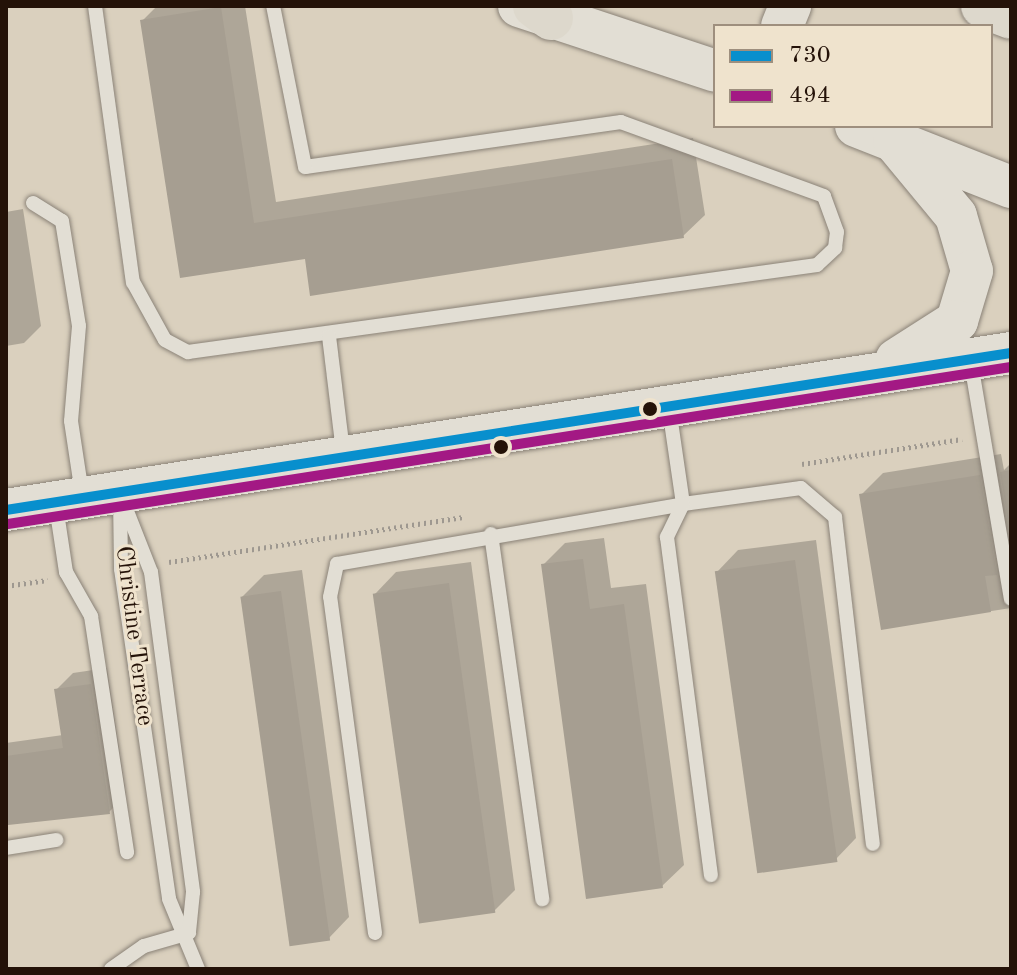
<!DOCTYPE html>
<html>
<head>
<meta charset="utf-8">
<style>
  body { margin:0 }
  #map { position:relative; width:1017px; height:975px; overflow:hidden; background:#dad0be; font-family:"Old Standard TT",serif }
  div>[style] { position:absolute }
  .shadow>* { inset:0; background:#0003 }
  .building>* { inset:0; background:#a69e91; transform-origin:0 0 }
  .path>* { height:5px; margin-top:-2.5px; transform-origin:0; background:repeating-linear-gradient(90deg,#9e9890 0 2px,transparent 0 6px) }
  .roads { filter:drop-shadow(0 0 2px #8a8277) drop-shadow(0 0 2px #8a8277) }
  .service>* { height:14px; margin:-7px; padding:0 7px; transform-origin:7px; border-radius:7px; background:#e2ded4 }
  .secondary>* { height:42px; margin:-21px; padding:0 21px; transform-origin:21px; border-radius:21px; background:#e2ded4 }
  .motorway>* { height:44px; margin:-22px; padding:0 22px; transform-origin:22px; border-radius:22px; background:#ddd8cc }
  .bus-1>* { height:10px; margin:-5px; padding:0 5px; transform-origin:5px; border-radius:5px; background:#088fcd }
  .bus-2>* { height:10px; margin:-5px; padding:0 5px; transform-origin:5px; border-radius:5px; background:#a31984 }
  .dots>* { width:22px; height:22px; translate:-50% -50%; box-sizing:border-box; border:4px solid #efe3cd; border-radius:50% }
  span { translate:-50% -50%; white-space:nowrap; text-align:center; line-height:1.15; -webkit-text-stroke:6px #efe3cd; paint-order:stroke }
  .street-label { font-size:24px; color:#241208 }
  .frame { position:absolute; inset:0; border:8px solid #241208; pointer-events:none }
  .legend { position:absolute; left:713px; top:24px; width:280px; height:104px; box-sizing:border-box; background:#efe3cd; border:2px solid #9e8f7e; margin:0; padding:10px 14px; list-style:none; font-size:24px; color:#241208 }
  .legend li { display:flex; align-items:center; gap:16px; height:40px }
  .legend b { width:40px; border:2px solid #9e8f7e }
</style>
</head>
<body>
<div id="map">
  <div class="shadow">
    <div style="clip-path:polygon(157px 6px,245px 6px,276px 202px,693px 138px,705px 215px,683px 236px,306px 256px,181px 276px,142px 21px)"></div>
    <div style="clip-path:polygon(23px 209px,41px 326px,24px 343px,6px 346px,6px 212px)"></div>
    <div style="clip-path:polygon(1001px 454px,1004px 470px,1011px 463px,1011px 608px,882px 628px,861px 495px,883px 473px)"></div>
    <div style="clip-path:polygon(604px 538px,611px 588px,646px 584px,684px 865px,662px 886px,543px 565px,565px 543px)"></div>
    <div style="clip-path:polygon(816px 540px,856px 838px,835px 860px,717px 572px,738px 550px)"></div>
    <div style="clip-path:polygon(471px 562px,515px 890px,493px 912px,375px 594px,396px 572px)"></div>
    <div style="clip-path:polygon(302px 570px,349px 917px,328px 939px,242px 597px,264px 575px)"></div>
    <div style="clip-path:polygon(107px 668px,126px 795px,109px 812px,6px 808px,6px 743px,63px 735px,56px 690px,73px 673px)"></div>
  </div>
  <div class="building">
    <div style="clip-path:polygon(221px 7px,254px 223px,672px 159px,684px 238px,310px 296px,305px 259px,180px 278px,140px 20px)"></div>
    <div style="clip-path:polygon(1011px 470px,1011px 539px,1000px 472px)"></div>
    <div style="clip-path:polygon(980px 475px,997px 575px,985px 576px,991px 612px,881px 630px,859px 494px)"></div>
    <div style="clip-path:polygon(583px 559px,590px 609px,624px 604px,663px 888px,586px 899px,541px 564px)"></div>
    <div style="left:795px;top:560px;width:305px;height:81px;rotate:82deg"></div>
    <div style="left:449px;top:583px;width:333px;height:77px;rotate:82deg"></div>
    <div style="left:281px;top:591px;width:353px;height:41px;rotate:82deg"></div>
    <div style="clip-path:polygon(91px 684px,110px 814px,8px 825px,6px 756px,63px 748px,54px 689px)"></div>
  </div>
  <div class="path">
    <div style="left:802px;top:464px;width:162px;rotate:-8.9deg"></div>
    <div style="left:169px;top:562px;width:298px;rotate:-8.7deg"></div>
    <div style="left:6px;top:586px;width:42px;rotate:-8.1deg"></div>
  </div>
  <div class="roads">
    <div class="service">
      <div style="left:95px;top:6px;width:279px;rotate:82.2deg"></div>
      <div style="left:133px;top:282px;width:66px;rotate:61.1deg"></div>
      <div style="left:165px;top:340px;width:26px;rotate:28deg"></div>
      <div style="left:188px;top:352px;width:635px;rotate:-7.87deg"></div>
      <div style="left:817px;top:265px;width:25px;rotate:-43deg"></div>
      <div style="left:835px;top:248px;width:16px;rotate:-83deg"></div>
      <div style="left:837px;top:232px;width:38px;rotate:-110deg"></div>
      <div style="left:824px;top:196px;width:216px;rotate:-160deg"></div>
      <div style="left:621px;top:122px;width:319px;rotate:171.9deg"></div>
      <div style="left:305px;top:167px;width:164px;rotate:-101.2deg"></div>
      <div style="left:33px;top:203px;width:34px;rotate:32deg"></div>
      <div style="left:62px;top:221px;width:106px;rotate:80.8deg"></div>
      <div style="left:79px;top:326px;width:95px;rotate:94.8deg"></div>
      <div style="left:71px;top:421px;width:74px;rotate:81.4deg"></div>
      <div style="left:329px;top:336px;width:117px;rotate:83.1deg"></div>
      <div style="left:971px;top:363px;width:239px;rotate:80.4deg"></div>
      <div style="left:669px;top:408px;width:97px;rotate:81.7deg"></div>
      <div style="left:683px;top:504px;width:119px;rotate:-7.7deg"></div>
      <div style="left:801px;top:488px;width:45px;rotate:40.5deg"></div>
      <div style="left:835px;top:517px;width:329px;rotate:83.4deg"></div>
      <div style="left:120px;top:495px;width:74px;rotate:89.2deg"></div>
      <div style="left:121px;top:569px;width:333px;rotate:81.7deg"></div>
      <div style="left:169px;top:899px;width:76px;rotate:67.5deg"></div>
      <div style="left:123px;top:501px;width:76px;rotate:68.5deg"></div>
      <div style="left:151px;top:572px;width:323px;rotate:82.5deg"></div>
      <div style="left:193px;top:892px;width:40px;rotate:95.7deg"></div>
      <div style="left:683px;top:504px;width:37px;rotate:116deg"></div>
      <div style="left:667px;top:537px;width:341px;rotate:82.6deg"></div>
      <div style="left:56px;top:506px;width:67px;rotate:81.4deg"></div>
      <div style="left:66px;top:572px;width:51px;rotate:60.4deg"></div>
      <div style="left:91px;top:616px;width:239px;rotate:81.3deg"></div>
      <div style="left:491px;top:534px;width:369px;rotate:82deg"></div>
      <div style="left:6px;top:848px;width:51px;rotate:-9.1deg"></div>
      <div style="left:375px;top:933px;width:339px;rotate:-97.6deg"></div>
      <div style="left:330px;top:597px;width:34px;rotate:-78deg"></div>
      <div style="left:337px;top:564px;width:351px;rotate:-9.8deg"></div>
      <div style="left:111px;top:969px;width:40px;rotate:-34.9deg"></div>
      <div style="left:144px;top:946px;width:47px;rotate:-16.1deg"></div>
    </div>
    <div class="secondary">
      <div style="left:519px;top:6px;width:206px;rotate:18.3deg"></div>
      <div style="left:782px;top:26px;width:22px;rotate:-68deg"></div>
      <div style="left:856px;top:126px;width:167px;rotate:21.5deg"></div>
      <div style="left:894px;top:141px;width:97px;rotate:50.4deg"></div>
      <div style="left:956px;top:216px;width:57px;rotate:73.8deg"></div>
      <div style="left:972px;top:271px;width:52px;rotate:106.7deg"></div>
      <div style="left:957px;top:321px;width:72px;rotate:147.4deg"></div>
      <div style="left:6px;top:510px;width:1017px;rotate:-8.88deg"></div>
    </div>
    <div class="motorway">
      <div style="left:535px;top:6px;width:20px;rotate:37deg"></div>
      <div style="left:983px;top:6px;width:30px;rotate:21deg"></div>
    </div>
  </div>
  <div class="bus-1">
    <div style="left:6px;top:510px;width:1017px;rotate:-8.88deg"></div>
  </div>
  <div class="bus-2">
    <div style="left:8px;top:524px;width:1015px;rotate:-8.9deg"></div>
  </div>
  <div class="dots">
    <div style="left:650px;top:409px;background:#241208"></div>
    <div style="left:501px;top:447px;background:#241208"></div>
  </div>
  <div class="street-label">
    <span style="left:133px;top:636px;rotate:83deg">Christine Terrace</span>
  </div>
  <div class="frame"></div>
  <ul class="legend">
  <li><b style="height:10px;background:#088fcd"></b>730</li>
  <li><b style="height:10px;background:#a31984"></b>494</li>
  </ul>
</div>
</body>
</html>
